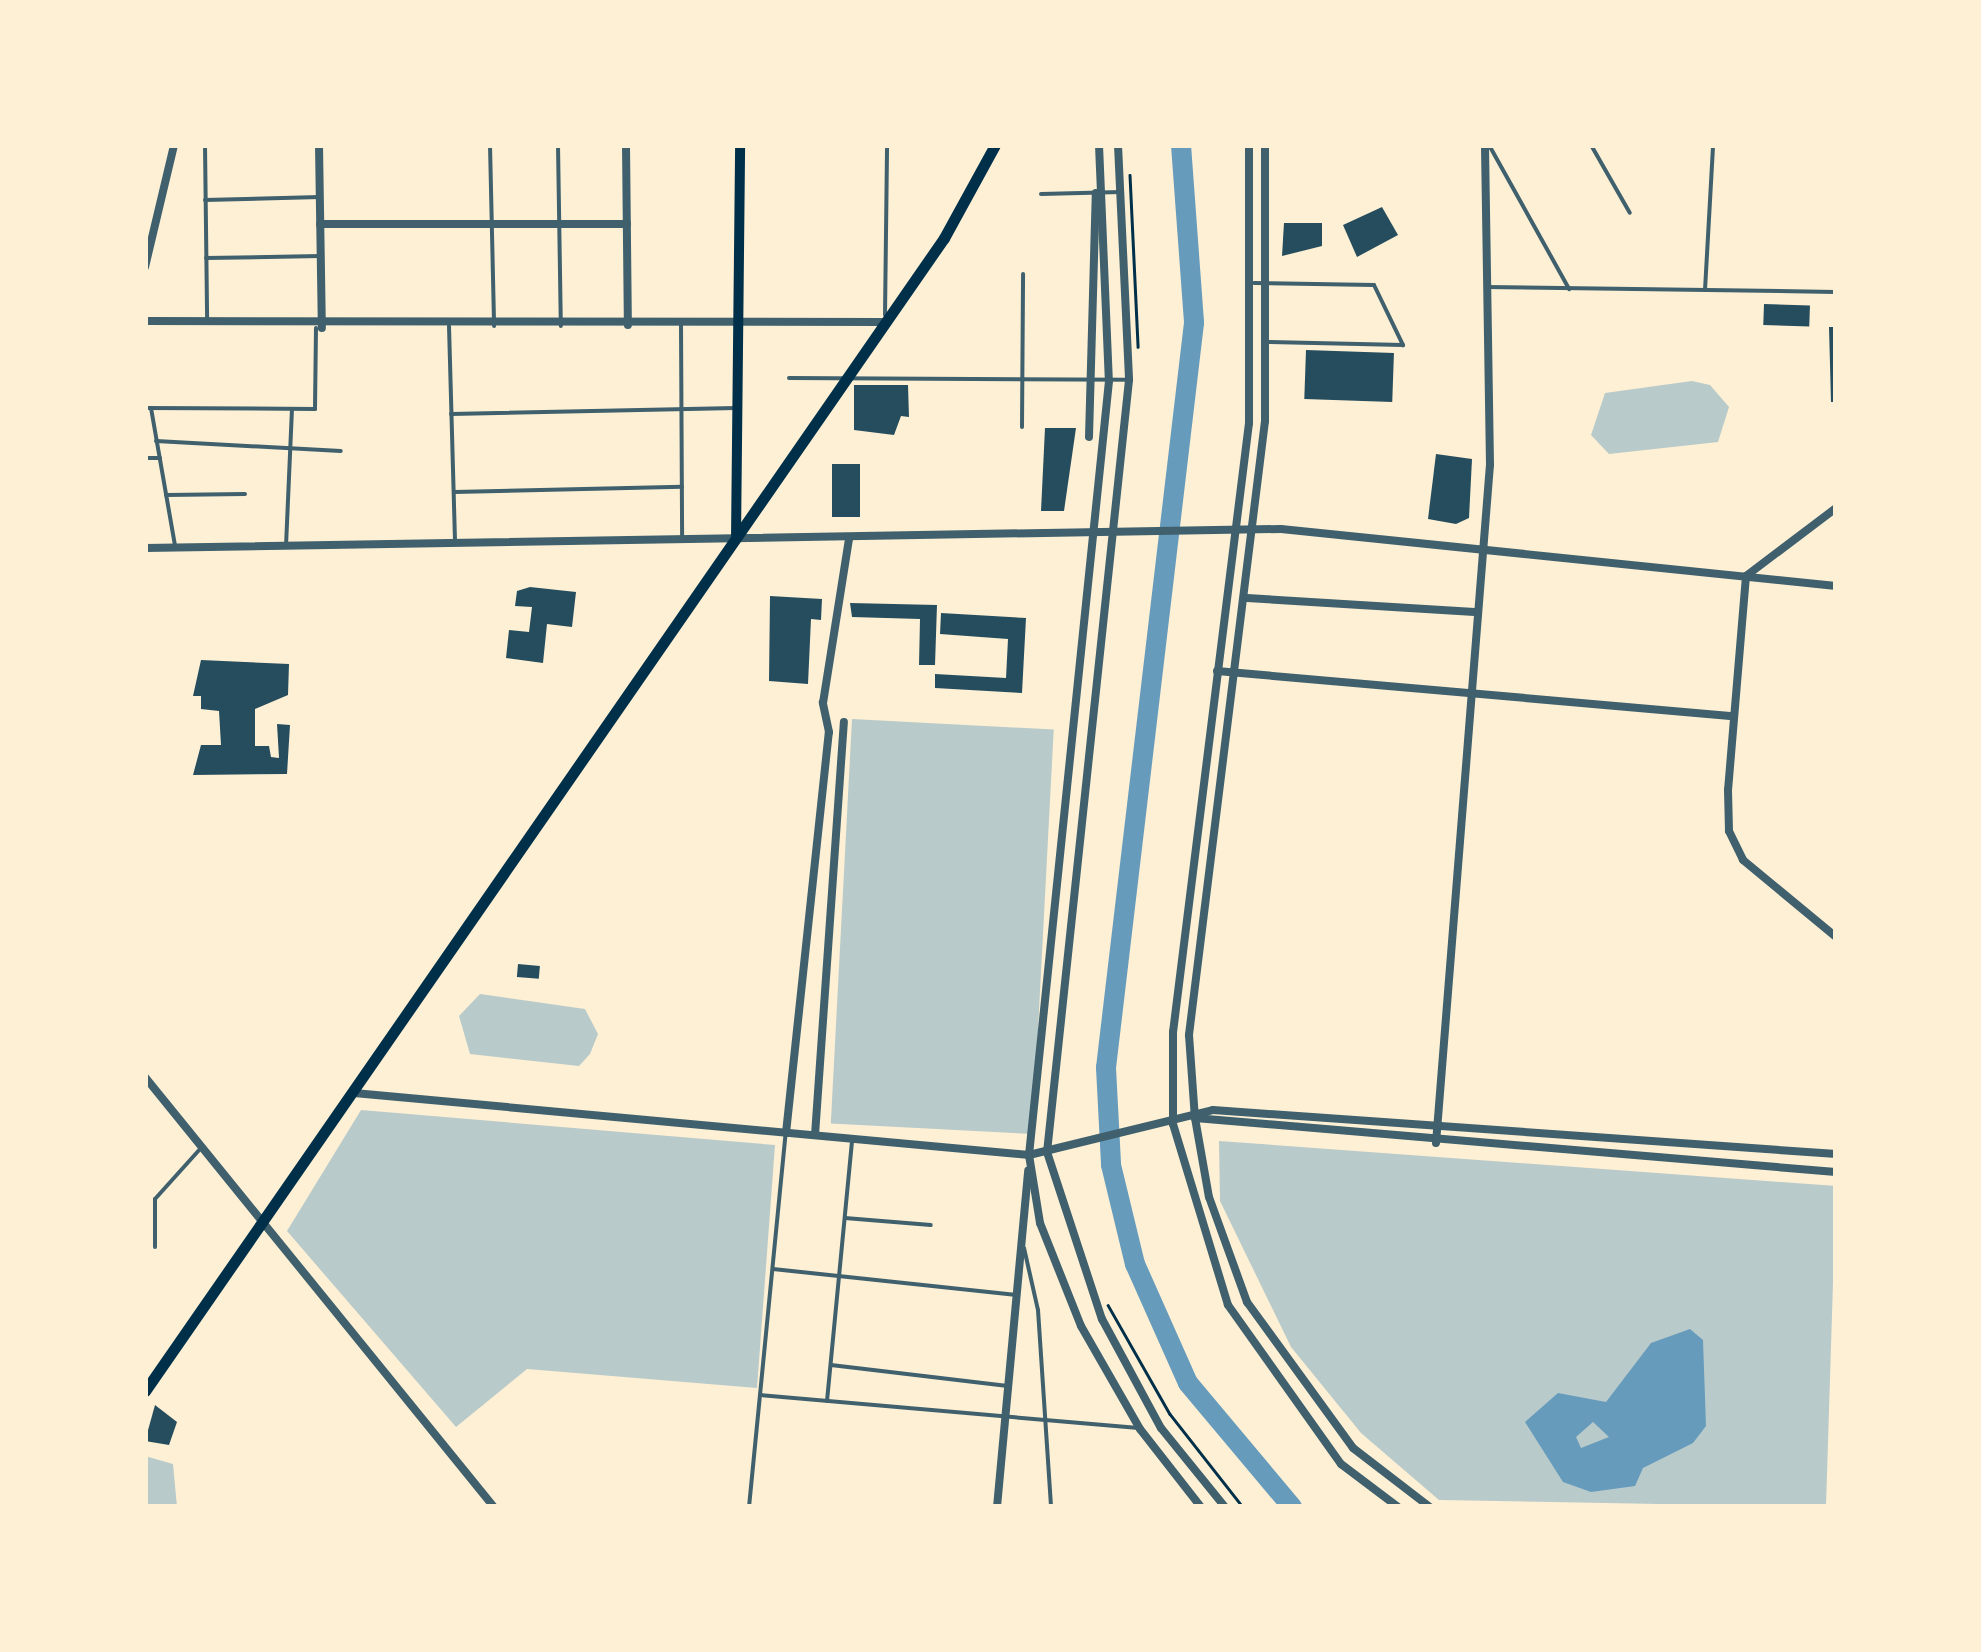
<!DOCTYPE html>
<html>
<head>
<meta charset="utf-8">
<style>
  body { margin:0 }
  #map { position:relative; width:1981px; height:1652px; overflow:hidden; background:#fdf0d5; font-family:Literata,serif }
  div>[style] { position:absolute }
  .green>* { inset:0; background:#b9caca; transform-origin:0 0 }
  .water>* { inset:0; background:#669bbc }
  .river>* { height:20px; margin:-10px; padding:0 10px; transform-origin:10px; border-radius:10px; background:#669bbc }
  .building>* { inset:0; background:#264d5e; transform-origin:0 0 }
  .path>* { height:2.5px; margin:-1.25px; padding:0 1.25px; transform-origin:1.25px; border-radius:1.25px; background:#003049 }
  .service>* { height:4px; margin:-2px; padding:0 2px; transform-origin:2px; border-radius:2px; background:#3f606c }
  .minor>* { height:8px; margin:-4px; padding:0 4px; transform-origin:4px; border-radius:4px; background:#3f606c }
  .secondary>* { height:10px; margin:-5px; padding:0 5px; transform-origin:5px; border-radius:5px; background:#003049 }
  .primary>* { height:11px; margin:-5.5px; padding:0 5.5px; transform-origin:5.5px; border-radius:5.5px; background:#003049 }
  span { translate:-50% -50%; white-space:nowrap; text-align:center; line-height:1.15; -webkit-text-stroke:10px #fdf0d5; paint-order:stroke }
  .frame { position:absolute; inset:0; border:148px solid #fdf0d5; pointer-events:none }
</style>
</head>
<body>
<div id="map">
  <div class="green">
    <div style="clip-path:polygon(1692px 381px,1710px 385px,1729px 407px,1718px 442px,1609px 454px,1591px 435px,1605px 393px)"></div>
    <div style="left:852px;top:719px;width:202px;height:405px;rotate:3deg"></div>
    <div style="clip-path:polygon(480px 994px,585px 1009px,598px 1034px,590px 1054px,579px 1066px,470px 1054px,459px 1016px)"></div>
    <div style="clip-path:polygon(361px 1110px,775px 1145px,757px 1388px,527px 1369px,456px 1427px,287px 1231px)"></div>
    <div style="clip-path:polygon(1219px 1141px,1836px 1186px,1826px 1507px,1439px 1500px,1361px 1433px,1291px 1347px,1220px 1201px)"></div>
    <div style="clip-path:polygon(145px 1456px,173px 1464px,177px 1507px,145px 1507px)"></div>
  </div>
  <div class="water">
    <div style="clip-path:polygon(evenodd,1690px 1329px,1703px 1340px,1706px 1426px,1693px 1443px,1643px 1468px,1635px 1486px,1591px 1492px,1563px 1482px,1525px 1422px,1558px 1393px,1606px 1402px,1651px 1343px,1690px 1329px,1593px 1422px,1609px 1437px,1581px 1448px,1576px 1437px,1593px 1422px)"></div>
  </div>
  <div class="river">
    <div style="left:1181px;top:145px;width:178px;rotate:85.8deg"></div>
    <div style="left:1194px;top:323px;width:750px;rotate:96.74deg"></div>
    <div style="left:1106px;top:1068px;width:97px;rotate:87deg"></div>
    <div style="left:1111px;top:1165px;width:102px;rotate:76.4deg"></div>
    <div style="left:1135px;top:1264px;width:130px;rotate:66deg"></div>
    <div style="left:1188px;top:1383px;width:162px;rotate:50deg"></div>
  </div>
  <div class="building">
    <div style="clip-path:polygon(1382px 207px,1398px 235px,1357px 257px,1343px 225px)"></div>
    <div style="clip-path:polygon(1284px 223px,1322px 223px,1322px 246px,1282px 256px)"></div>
    <div style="left:1764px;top:304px;width:46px;height:21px;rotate:2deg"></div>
    <div style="clip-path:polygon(1829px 327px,1836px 327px,1836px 402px,1831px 402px)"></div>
    <div style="left:1306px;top:350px;width:88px;height:49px;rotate:2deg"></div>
    <div style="clip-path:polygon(854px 385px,908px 385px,909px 417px,901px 416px,894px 435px,854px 430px)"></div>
    <div style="clip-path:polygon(1045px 428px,1076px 428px,1064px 511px,1041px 511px)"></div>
    <div style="clip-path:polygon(1436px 454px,1472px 459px,1469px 518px,1456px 524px,1428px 519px)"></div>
    <div style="left:832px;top:464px;width:28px;height:53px"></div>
    <div style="clip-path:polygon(530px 587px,576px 592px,572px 627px,547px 624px,543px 663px,506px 658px,509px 630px,529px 632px,532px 607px,515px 606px,517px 591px)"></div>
    <div style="clip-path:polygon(770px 596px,822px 599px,821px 620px,811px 619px,808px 684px,769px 681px)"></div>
    <div style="clip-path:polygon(850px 603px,937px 605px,935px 665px,919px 665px,920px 619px,852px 617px)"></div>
    <div style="clip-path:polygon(941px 613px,1026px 618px,1022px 693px,935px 688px,935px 674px,1006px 678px,1008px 639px,940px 634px)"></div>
    <div style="clip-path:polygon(201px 660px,289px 664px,288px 695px,255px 709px,255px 746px,269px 746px,271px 757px,279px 758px,277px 724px,290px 725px,287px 774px,193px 775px,201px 745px,221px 745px,219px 711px,201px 709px,201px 696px,193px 696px)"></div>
    <div style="left:518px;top:964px;width:22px;height:13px;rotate:5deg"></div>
    <div style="clip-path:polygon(155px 1405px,177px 1422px,169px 1445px,145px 1441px)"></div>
  </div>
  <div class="path">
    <div style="left:1130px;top:175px;width:172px;rotate:87.3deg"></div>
    <div style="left:1108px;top:1305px;width:125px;rotate:60.4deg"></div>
    <div style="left:1170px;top:1414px;width:118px;rotate:51.9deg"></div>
  </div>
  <div class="service">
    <div style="left:205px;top:145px;width:175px;rotate:89.3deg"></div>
    <div style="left:490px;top:145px;width:181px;rotate:88.7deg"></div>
    <div style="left:558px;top:145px;width:181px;rotate:89.1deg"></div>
    <div style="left:1489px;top:145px;width:165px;rotate:60.9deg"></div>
    <div style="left:1591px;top:145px;width:78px;rotate:60.2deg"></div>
    <div style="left:1041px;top:194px;width:80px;rotate:-1.4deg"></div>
    <div style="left:205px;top:200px;width:115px;rotate:-1.5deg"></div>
    <div style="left:206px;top:258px;width:115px;rotate:-1deg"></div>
    <div style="left:1254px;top:283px;width:120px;rotate:1deg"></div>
    <div style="left:1374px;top:285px;width:67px;rotate:64.2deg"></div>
    <div style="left:1403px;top:345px;width:135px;rotate:-178.7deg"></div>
    <div style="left:1486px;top:287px;width:350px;rotate:0.8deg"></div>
    <div style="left:1705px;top:290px;width:145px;rotate:-86.8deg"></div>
    <div style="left:885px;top:315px;width:170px;rotate:-89.3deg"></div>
    <div style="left:681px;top:324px;width:212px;rotate:89.7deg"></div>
    <div style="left:449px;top:326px;width:216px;rotate:88.4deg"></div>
    <div style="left:789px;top:378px;width:340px;rotate:0.3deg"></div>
    <div style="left:145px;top:408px;width:170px;rotate:0.3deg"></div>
    <div style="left:315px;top:409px;width:81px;rotate:-89.3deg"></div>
    <div style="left:151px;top:408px;width:140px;rotate:80.1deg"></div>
    <div style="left:451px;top:414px;width:285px;rotate:-1.2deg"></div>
    <div style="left:1022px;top:427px;width:153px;rotate:-89.6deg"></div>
    <div style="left:156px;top:441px;width:185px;rotate:3.1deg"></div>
    <div style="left:145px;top:458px;width:15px"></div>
    <div style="left:454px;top:492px;width:228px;rotate:-1.3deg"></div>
    <div style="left:166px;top:495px;width:79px;rotate:-0.7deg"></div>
    <div style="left:286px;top:546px;width:135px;rotate:-87.5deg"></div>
    <div style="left:845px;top:1218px;width:86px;rotate:4.7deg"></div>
    <div style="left:155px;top:1247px;width:48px;rotate:-90deg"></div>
    <div style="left:155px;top:1199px;width:69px;rotate:-48deg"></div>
    <div style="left:1024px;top:1248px;width:64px;rotate:77.3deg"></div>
    <div style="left:1038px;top:1310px;width:197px;rotate:86.2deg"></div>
    <div style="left:773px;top:1269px;width:245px;rotate:6.1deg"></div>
    <div style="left:831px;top:1365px;width:178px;rotate:6.8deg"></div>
    <div style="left:760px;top:1395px;width:377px;rotate:5deg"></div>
    <div style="left:827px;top:1401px;width:260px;rotate:-84.5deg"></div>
    <div style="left:594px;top:1507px;width:80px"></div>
    <div style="left:749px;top:1507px;width:376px;rotate:-84.4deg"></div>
  </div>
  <div class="minor">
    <div style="left:319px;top:145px;width:183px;rotate:89.1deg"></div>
    <div style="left:626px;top:145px;width:180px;rotate:89.4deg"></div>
    <div style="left:1099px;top:145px;width:236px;rotate:87.6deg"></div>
    <div style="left:1109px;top:381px;width:778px;rotate:95.9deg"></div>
    <div style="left:1029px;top:1155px;width:69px;rotate:80.8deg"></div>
    <div style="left:1040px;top:1223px;width:111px;rotate:68.3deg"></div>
    <div style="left:1081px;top:1326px;width:119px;rotate:60.2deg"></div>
    <div style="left:1140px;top:1429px;width:99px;rotate:52deg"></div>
    <div style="left:1118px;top:145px;width:235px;rotate:87.3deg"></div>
    <div style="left:1129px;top:380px;width:776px;rotate:96.06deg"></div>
    <div style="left:1047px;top:1152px;width:176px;rotate:71.8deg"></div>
    <div style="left:1102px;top:1319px;width:124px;rotate:61.6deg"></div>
    <div style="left:1161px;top:1428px;width:102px;rotate:51deg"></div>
    <div style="left:1249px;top:145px;width:278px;rotate:90deg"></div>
    <div style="left:1249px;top:423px;width:614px;rotate:97.11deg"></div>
    <div style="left:1173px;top:1032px;width:92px;rotate:90deg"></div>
    <div style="left:1173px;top:1124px;width:189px;rotate:73.1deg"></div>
    <div style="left:1228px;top:1305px;width:195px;rotate:54.6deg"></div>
    <div style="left:1341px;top:1464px;width:71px;rotate:37deg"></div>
    <div style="left:1265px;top:145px;width:276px;rotate:90deg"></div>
    <div style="left:1265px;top:421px;width:619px;rotate:97.06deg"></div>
    <div style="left:1189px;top:1035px;width:83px;rotate:85.9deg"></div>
    <div style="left:1195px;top:1118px;width:80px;rotate:80deg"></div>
    <div style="left:1209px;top:1197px;width:112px;rotate:70.1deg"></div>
    <div style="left:1247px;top:1302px;width:180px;rotate:54deg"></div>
    <div style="left:1353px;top:1448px;width:97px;rotate:37.5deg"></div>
    <div style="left:320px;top:224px;width:307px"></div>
    <div style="left:145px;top:267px;width:125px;rotate:-76.6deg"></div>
    <div style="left:145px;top:321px;width:740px;rotate:0.08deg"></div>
    <div style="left:1089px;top:437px;width:244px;rotate:-88.4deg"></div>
    <div style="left:1836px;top:508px;width:113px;rotate:142.9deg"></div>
    <div style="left:1746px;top:576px;width:215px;rotate:94.8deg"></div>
    <div style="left:1728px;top:790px;width:41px;rotate:88.6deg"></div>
    <div style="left:1729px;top:831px;width:32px;rotate:64deg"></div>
    <div style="left:1743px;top:860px;width:121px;rotate:39.6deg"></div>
    <div style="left:145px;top:548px;width:1136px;rotate:-0.96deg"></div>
    <div style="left:1281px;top:529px;width:558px;rotate:5.86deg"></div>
    <div style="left:1247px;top:598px;width:228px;rotate:3.5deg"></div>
    <div style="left:1217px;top:671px;width:515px;rotate:5.01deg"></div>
    <div style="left:145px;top:1077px;width:554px;rotate:50.94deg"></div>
    <div style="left:354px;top:1093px;width:678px;rotate:5.25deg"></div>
    <div style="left:1029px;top:1155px;width:189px;rotate:-13.7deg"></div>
    <div style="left:1213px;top:1110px;width:625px;rotate:4.04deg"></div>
    <div style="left:1195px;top:1118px;width:643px;rotate:4.82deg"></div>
    <div style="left:786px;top:1133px;width:403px;rotate:-83.9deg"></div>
    <div style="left:829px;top:732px;width:30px;rotate:-102deg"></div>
    <div style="left:823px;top:703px;width:166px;rotate:-81deg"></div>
    <div style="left:815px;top:1135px;width:414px;rotate:-86deg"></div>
    <div style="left:1436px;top:1143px;width:680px;rotate:-85.45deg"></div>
    <div style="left:1490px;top:465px;width:320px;rotate:-90.9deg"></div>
    <div style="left:997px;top:1507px;width:338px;rotate:-84.7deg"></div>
  </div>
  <div class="secondary">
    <div style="left:736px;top:539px;width:394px;rotate:-89.4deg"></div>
  </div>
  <div class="primary">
    <div style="left:145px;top:1391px;width:1403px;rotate:-55.28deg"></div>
    <div style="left:944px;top:238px;width:106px;rotate:-61.3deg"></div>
  </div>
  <div class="frame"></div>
</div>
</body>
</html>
